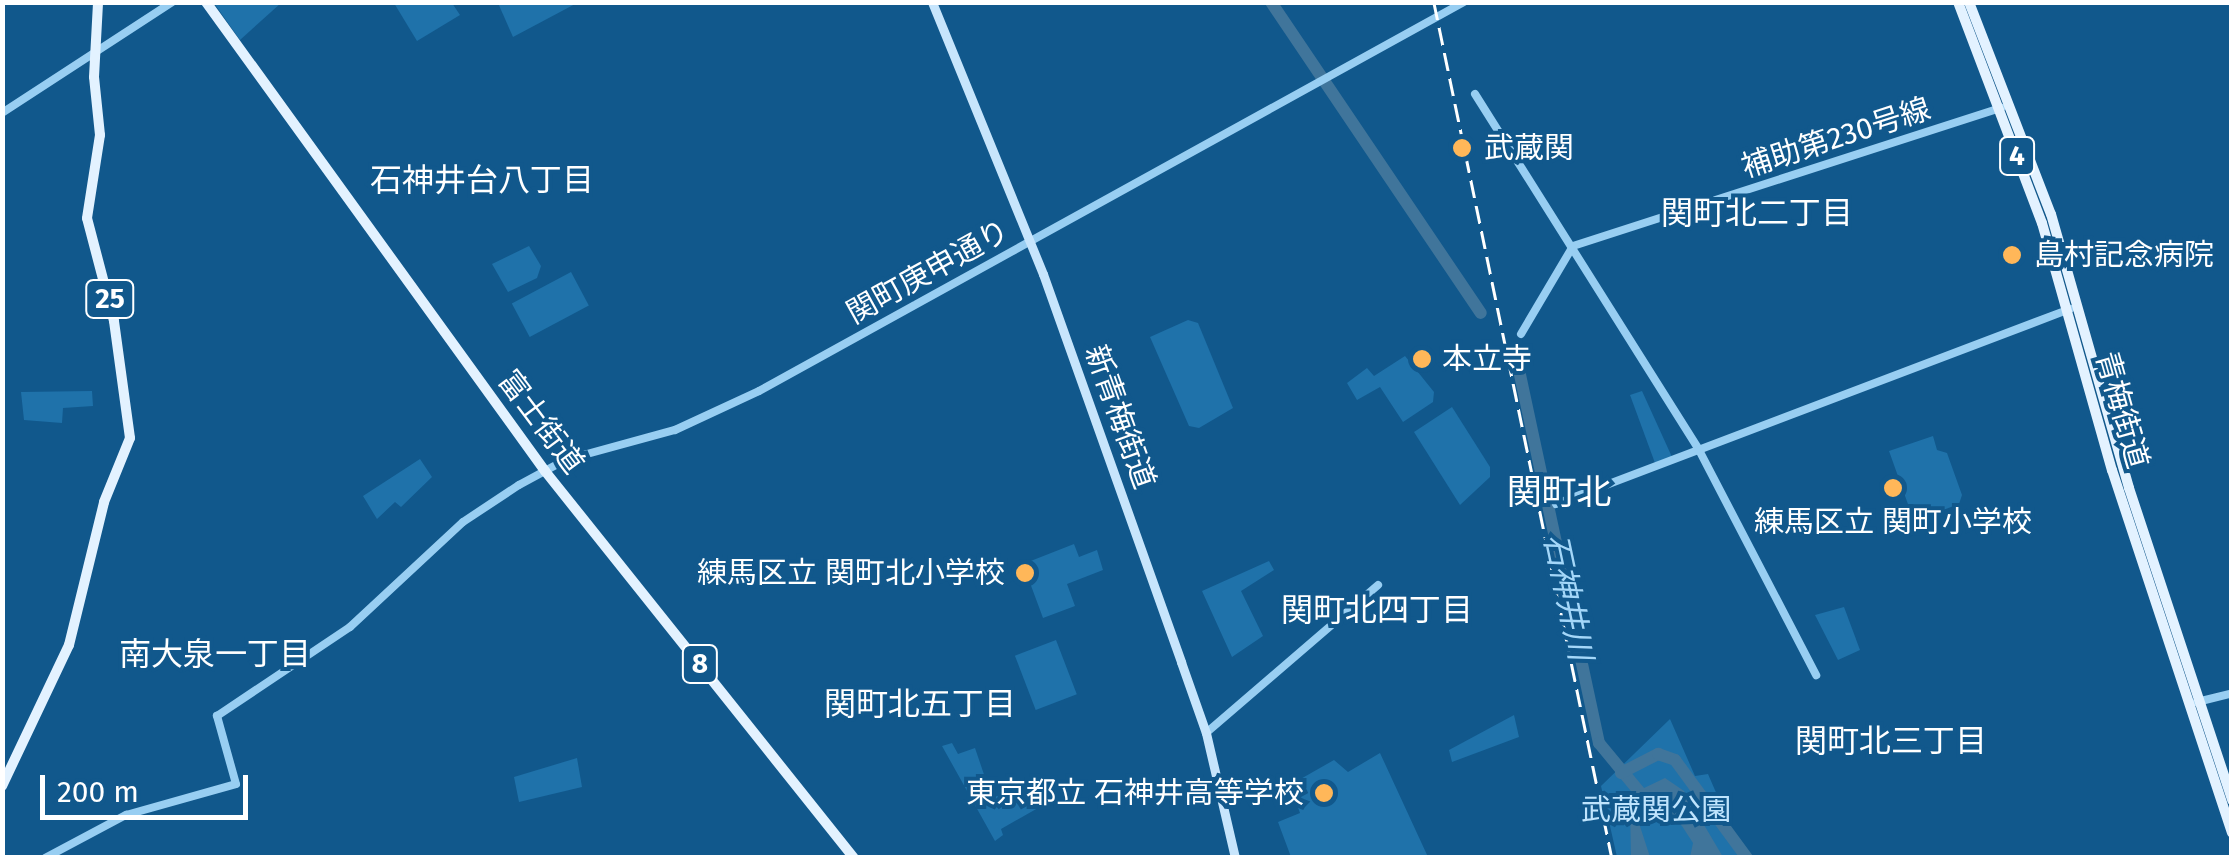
<!DOCTYPE html>
<html>
<head>
<meta charset="utf-8">
<style>
  body { margin:0 }
  #map { position:relative; width:2234px; height:860px; overflow:hidden; background:#11588c; font-family:"Fira Sans","Noto Sans JP",sans-serif }
  div>[style] { position:absolute }
  .green>* { inset:0; background:#1f72aa; transform-origin:0 0 }
  .water>* { inset:0; background:#40759b }
  .river>* { height:12px; margin:-6px; padding:0 6px; transform-origin:6px; border-radius:6px; background:#40759b }
  .tertiary>* { height:8px; margin:-4px; padding:0 4px; transform-origin:4px; border-radius:4px; background:#98cef2 }
  .secondary>* { height:9px; margin:-4.5px; padding:0 4.5px; transform-origin:4.5px; border-radius:4.5px; background:#c7e5fc }
  .primary>* { height:10px; margin:-5px; padding:0 5px; transform-origin:5px; border-radius:5px; background:#e3f2ff }
  .rail>* { height:2.5px; margin-top:-1.25px; transform-origin:0; background:repeating-linear-gradient(90deg,#fff 0 18px,transparent 0 26px) }
  .dots>* { width:28px; height:28px; translate:-50% -50%; box-sizing:border-box; border:5px solid #11588c; border-radius:50% }
  span { translate:-50% -50%; white-space:nowrap; text-align:center; line-height:1.15; -webkit-text-stroke:8px #11588c; paint-order:stroke }
  .shield-label span { padding:2px 8px; background:#11588c; border:2px solid; border-radius:8px; -webkit-text-stroke-width:0 }
  .shield-label { font-size:28px; color:#fff; font-weight:700 }
  .street-label { font-size:30px; color:#fff }
  .poi-label { font-size:30px; color:#fff }
  .left { translate:0 -50%; text-align:left }
  .right { translate:-100% -50%; text-align:right }
  .park-label { font-size:30px; color:#bfe4fd }
  .neighbourhood-label { font-size:32px; color:#fff }
  .water-label { font-size:32px; color:#a4d7f9; font-style:italic }
  .quarter-label { font-size:35px; color:#fff }
  .frame { position:absolute; inset:0; border:5px solid #fff; pointer-events:none }
  .scale { position:absolute; left:40px; top:775px; width:208px; height:45px; box-sizing:border-box; border:5px solid #fff; border-top:0; padding-left:12px; font-size:30px; line-height:35px; white-space:nowrap; color:#fff; -webkit-text-stroke:8px #11588c; paint-order:stroke }
</style>
</head>
<body>
<div id="map">
  <div class="green">
    <div style="clip-path:polygon(214px 3px,281px 3px,240px 40px)"></div>
    <div style="clip-path:polygon(394px 3px,452px 3px,460px 15px,417px 41px)"></div>
    <div style="clip-path:polygon(498px 3px,577px 3px,513px 37px)"></div>
    <div style="clip-path:polygon(529px 246px,541px 266px,537px 278px,508px 292px,492px 264px)"></div>
    <div style="left:571px;top:272px;width:38px;height:67px;rotate:62deg"></div>
    <div style="clip-path:polygon(1188px 320px,1198px 323px,1233px 408px,1199px 428px,1189px 426px,1150px 337px)"></div>
    <div style="clip-path:polygon(1405px 356px,1434px 392px,1433px 402px,1403px 422px,1380px 387px,1357px 400px,1347px 383px,1367px 368px,1374px 376px)"></div>
    <div style="clip-path:polygon(92px 391px,93px 406px,63px 408px,62px 423px,24px 420px,21px 392px)"></div>
    <div style="clip-path:polygon(1642px 391px,1672px 457px,1655px 463px,1630px 395px)"></div>
    <div style="clip-path:polygon(1452px 407px,1490px 467px,1490px 477px,1460px 505px,1414px 432px)"></div>
    <div style="clip-path:polygon(1933px 436px,1937px 450px,1947px 453px,1962px 495px,1959px 504px,1914px 521px,1889px 451px)"></div>
    <div style="clip-path:polygon(420px 459px,432px 477px,401px 507px,395px 502px,377px 519px,363px 496px)"></div>
    <div style="clip-path:polygon(1074px 544px,1079px 557px,1097px 550px,1103px 570px,1067px 584px,1075px 606px,1043px 618px,1023px 564px)"></div>
    <div style="clip-path:polygon(1269px 561px,1274px 570px,1241px 591px,1263px 636px,1232px 657px,1202px 591px)"></div>
    <div style="clip-path:polygon(1844px 607px,1860px 650px,1838px 660px,1815px 615px)"></div>
    <div style="left:1056px;top:640px;width:58px;height:44px;rotate:69deg"></div>
    <div style="clip-path:polygon(1514px 715px,1519px 737px,1452px 762px,1449px 750px)"></div>
    <div style="clip-path:polygon(1670px 719px,1695px 776px,1708px 774px,1744px 857px,1617px 857px,1601px 786px)"></div>
    <div style="clip-path:polygon(952px 743px,958px 754px,975px 748px,992px 798px,1029px 784px,1038px 808px,1001px 829px,1003px 835px,995px 841px,942px 746px)"></div>
    <div style="clip-path:polygon(1380px 753px,1428px 857px,1291px 857px,1278px 822px,1300px 813px,1290px 785px,1334px 760px,1348px 772px)"></div>
    <div style="clip-path:polygon(577px 758px,582px 787px,519px 802px,514px 777px)"></div>
  </div>
  <div class="water">
    <div style="clip-path:polygon(1665px 778px,1684px 791px,1723px 857px,1690px 857px,1693px 843px,1682px 826px,1649px 800px,1637px 817px,1650px 857px,1631px 857px,1630px 808px,1642px 789px)"></div>
  </div>
  <div class="river">
    <div style="left:1271px;top:2px;width:375px;rotate:56deg"></div>
    <div style="left:1516px;top:356px;width:396px;rotate:77.9deg"></div>
    <div style="left:1599px;top:743px;width:67px;rotate:50.4deg"></div>
    <div style="left:1642px;top:795px;width:13px;rotate:9deg"></div>
    <div style="left:1621px;top:773px;width:42px;rotate:-27.2deg"></div>
    <div style="left:1658px;top:754px;width:18px;rotate:19deg"></div>
    <div style="left:1675px;top:760px;width:122px;rotate:53.7deg"></div>
  </div>
  <div class="tertiary">
    <div style="left:1475px;top:94px;width:421px;rotate:57.8deg"></div>
    <div style="left:1699px;top:450px;width:254px;rotate:62.5deg"></div>
    <div style="left:2px;top:113px;width:203px;rotate:-33.1deg"></div>
    <div style="left:1521px;top:334px;width:102px;rotate:-59.4deg"></div>
    <div style="left:1573px;top:246px;width:450px;rotate:-17.9deg"></div>
    <div style="left:1556px;top:504px;width:550px;rotate:-20.78deg"></div>
    <div style="left:2197px;top:702px;width:36px;rotate:-14deg"></div>
    <div style="left:1206px;top:733px;width:227px;rotate:-40.7deg"></div>
    <div style="left:45px;top:858px;width:92px;rotate:-28deg"></div>
    <div style="left:126px;top:815px;width:114px;rotate:-15.7deg"></div>
    <div style="left:236px;top:784px;width:71px;rotate:-105.6deg"></div>
    <div style="left:217px;top:716px;width:160px;rotate:-33.8deg"></div>
    <div style="left:350px;top:627px;width:154px;rotate:-42.9deg"></div>
    <div style="left:463px;top:522px;width:67px;rotate:-33.5deg"></div>
    <div style="left:519px;top:485px;width:52px;rotate:-28.5deg"></div>
    <div style="left:565px;top:460px;width:114px;rotate:-15.3deg"></div>
    <div style="left:675px;top:430px;width:93px;rotate:-24.9deg"></div>
    <div style="left:759px;top:391px;width:805px;rotate:-28.89deg"></div>
  </div>
  <div class="secondary">
    <div style="left:932px;top:2px;width:294px;rotate:67.8deg"></div>
    <div style="left:1043px;top:274px;width:412px;rotate:70.4deg"></div>
    <div style="left:1181px;top:662px;width:75px;rotate:70.6deg"></div>
    <div style="left:1206px;top:733px;width:128px;rotate:76.9deg"></div>
  </div>
  <div class="primary">
    <div style="left:206px;top:2px;width:579px;rotate:54.14deg"></div>
    <div style="left:545px;top:471px;width:495px;rotate:51.4deg"></div>
    <div style="left:1958px;top:2px;width:236px;rotate:69.2deg"></div>
    <div style="left:2042px;top:223px;width:257px;rotate:74.2deg"></div>
    <div style="left:2112px;top:470px;width:382px;rotate:71.7deg"></div>
    <div style="left:1969px;top:2px;width:227px;rotate:68.9deg"></div>
    <div style="left:2051px;top:214px;width:285px;rotate:74.1deg"></div>
    <div style="left:2129px;top:488px;width:329px;rotate:71.7deg"></div>
    <div style="left:2px;top:786px;width:156px;rotate:-64.6deg"></div>
    <div style="left:69px;top:645px;width:147px;rotate:-76.2deg"></div>
    <div style="left:104px;top:502px;width:69px;rotate:-67.9deg"></div>
    <div style="left:130px;top:438px;width:118px;rotate:-97.8deg"></div>
    <div style="left:114px;top:321px;width:106px;rotate:-104.7deg"></div>
    <div style="left:87px;top:218px;width:84px;rotate:-81.1deg"></div>
    <div style="left:100px;top:135px;width:58px;rotate:-95.9deg"></div>
    <div style="left:94px;top:77px;width:75px;rotate:-86.9deg"></div>
  </div>
  <div class="rail">
    <div style="left:1434px;top:2px;width:874px;rotate:78.25deg"></div>
  </div>
  <div class="dots">
    <div style="left:1462px;top:148px;background:#ffb759"></div>
    <div style="left:2012px;top:255px;background:#ffb759"></div>
    <div style="left:1422px;top:359px;background:#ffb759"></div>
    <div style="left:1893px;top:488px;background:#ffb759"></div>
    <div style="left:1025px;top:573px;background:#ffb759"></div>
    <div style="left:1324px;top:793px;background:#ffb759"></div>
  </div>
  <div class="shield-label">
    <span style="left:2017px;top:156px">4</span>
    <span style="left:110px;top:299px">25</span>
    <span style="left:700px;top:664px">8</span>
  </div>
  <div class="street-label">
    <span style="left:1836px;top:138px;rotate:-18deg">補助第230号線</span>
    <span style="left:928px;top:272px;rotate:-29deg">関町庚申通り</span>
    <span style="left:2122px;top:410px;rotate:74deg">青梅街道</span>
    <span style="left:1120px;top:417px;rotate:70deg">新青梅街道</span>
    <span style="left:541px;top:422px;rotate:53deg">富士街道</span>
  </div>
  <div class="poi-label">
    <span class="left" style="left:1484px;top:148px">武蔵関</span>
    <span class="left" style="left:2034px;top:255px">島村記念病院</span>
    <span class="left" style="left:1442px;top:359px">本立寺</span>
    <span style="left:1893px;top:522px">練馬区立 関町小学校</span>
    <span class="right" style="left:1005px;top:573px">練馬区立 関町北小学校</span>
    <span class="right" style="left:1304px;top:793px">東京都立 石神井高等学校</span>
  </div>
  <div class="park-label">
    <span style="left:1656px;top:810px">武蔵関公園</span>
  </div>
  <div class="neighbourhood-label">
    <span style="left:482px;top:180px">石神井台八丁目</span>
    <span style="left:1757px;top:213px">関町北二丁目</span>
    <span style="left:1377px;top:610px">関町北四丁目</span>
    <span style="left:215px;top:654px">南大泉一丁目</span>
    <span style="left:920px;top:704px">関町北五丁目</span>
    <span style="left:1891px;top:741px">関町北三丁目</span>
  </div>
  <div class="water-label">
    <span style="left:1568px;top:597px;rotate:78deg">石神井川</span>
  </div>
  <div class="quarter-label">
    <span style="left:1559px;top:492px">関町北</span>
  </div>
  <div class="frame"></div>
  <div class="scale">200 m</div>
</div>
</body>
</html>
